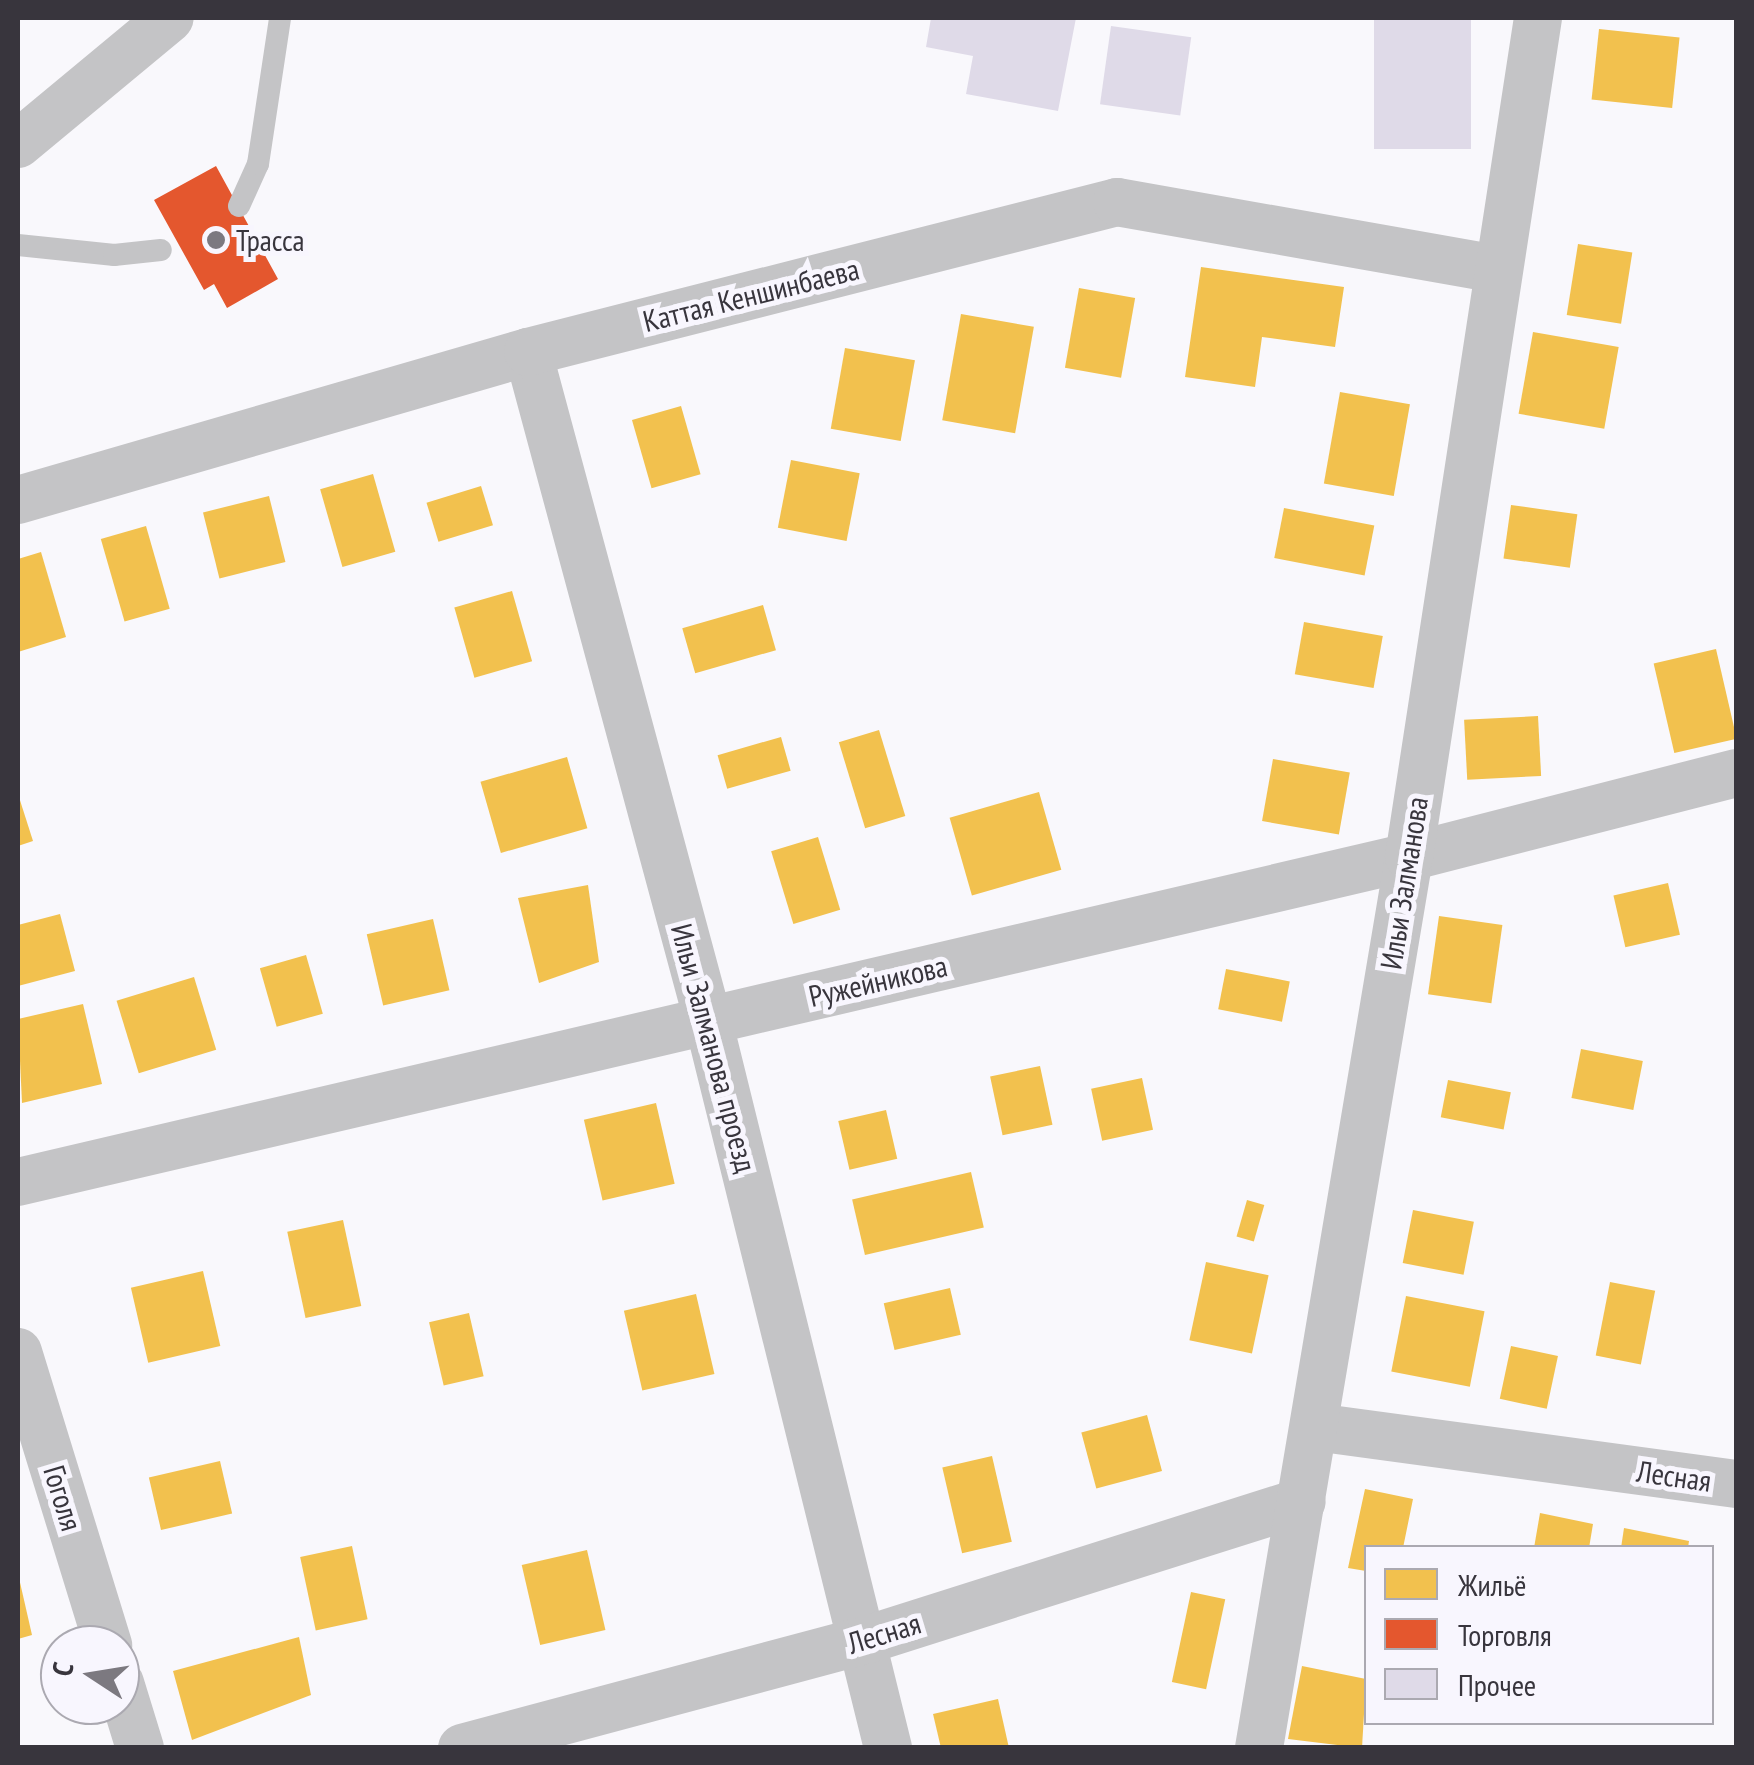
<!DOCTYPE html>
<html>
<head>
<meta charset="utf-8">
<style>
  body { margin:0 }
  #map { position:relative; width:1754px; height:1765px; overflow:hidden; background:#f9f8fc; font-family:"PT Sans Narrow",sans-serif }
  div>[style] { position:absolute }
  .homes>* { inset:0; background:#f2c14e; transform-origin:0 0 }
  .shops>* { inset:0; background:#e4572e }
  .building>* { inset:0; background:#dfdae8; transform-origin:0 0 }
  .service>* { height:22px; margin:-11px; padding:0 11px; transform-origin:11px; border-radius:11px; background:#c4c4c6 }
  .minor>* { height:48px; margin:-24px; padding:0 24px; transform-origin:24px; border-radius:24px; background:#c4c4c6 }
  .dots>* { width:28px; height:28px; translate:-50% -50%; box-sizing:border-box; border:5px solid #f8f6fe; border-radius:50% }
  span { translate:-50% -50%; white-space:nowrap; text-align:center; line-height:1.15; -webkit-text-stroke:10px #f8f6fe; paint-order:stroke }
  .poi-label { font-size:30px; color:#38353d }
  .left { translate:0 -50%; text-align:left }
  .street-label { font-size:30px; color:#38353d }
  .frame { position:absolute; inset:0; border:20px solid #38353d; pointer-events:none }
  .legend { position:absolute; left:1364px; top:1545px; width:350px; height:180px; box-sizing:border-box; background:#f8f6fe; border:2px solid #aba9b1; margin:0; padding:12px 18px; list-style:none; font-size:30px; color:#38353d }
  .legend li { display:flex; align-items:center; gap:20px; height:50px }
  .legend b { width:50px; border:2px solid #aba9b1 }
  .north { position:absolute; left:40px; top:1625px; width:100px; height:100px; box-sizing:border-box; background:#f8f6fe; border:2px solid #aba9b1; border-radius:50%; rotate:282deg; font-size:28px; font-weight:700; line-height:40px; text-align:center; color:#38353d }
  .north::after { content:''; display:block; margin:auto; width:35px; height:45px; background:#7c7980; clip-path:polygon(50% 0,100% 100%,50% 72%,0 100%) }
</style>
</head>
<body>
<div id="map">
  <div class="homes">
    <div style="left:1599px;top:29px;width:81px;height:71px;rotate:6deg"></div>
    <div style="left:1578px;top:244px;width:55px;height:72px;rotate:9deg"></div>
    <div style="clip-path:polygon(1201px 267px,1344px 287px,1335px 347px,1262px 337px,1255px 387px,1185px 377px)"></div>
    <div style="left:1079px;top:288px;width:57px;height:81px;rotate:10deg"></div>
    <div style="left:961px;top:314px;width:74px;height:108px;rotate:10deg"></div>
    <div style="left:1533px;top:332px;width:87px;height:83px;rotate:10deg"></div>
    <div style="left:845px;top:348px;width:71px;height:82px;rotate:10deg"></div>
    <div style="left:1340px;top:392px;width:71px;height:93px;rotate:10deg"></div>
    <div style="left:681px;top:406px;width:71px;height:51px;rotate:74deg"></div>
    <div style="left:791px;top:460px;width:70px;height:69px;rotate:11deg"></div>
    <div style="left:373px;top:474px;width:81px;height:55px;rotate:74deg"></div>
    <div style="left:481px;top:486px;width:41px;height:57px;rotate:73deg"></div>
    <div style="left:269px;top:496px;width:68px;height:68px;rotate:76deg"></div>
    <div style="left:1511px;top:505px;width:67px;height:54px;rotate:8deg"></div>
    <div style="left:1284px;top:508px;width:92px;height:51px;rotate:11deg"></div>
    <div style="left:146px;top:526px;width:86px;height:47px;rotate:74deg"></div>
    <div style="clip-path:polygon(41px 552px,66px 637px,18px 652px,18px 559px)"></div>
    <div style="left:512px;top:591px;width:73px;height:60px;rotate:74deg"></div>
    <div style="left:763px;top:605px;width:47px;height:84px;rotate:74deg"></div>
    <div style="left:1304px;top:622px;width:80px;height:53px;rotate:10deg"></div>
    <div style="left:1716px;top:649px;width:92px;height:64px;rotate:77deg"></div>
    <div style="left:1538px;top:716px;width:60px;height:74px;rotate:87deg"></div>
    <div style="left:879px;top:730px;width:90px;height:42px;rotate:73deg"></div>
    <div style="left:781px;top:737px;width:35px;height:66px;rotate:74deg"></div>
    <div style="left:567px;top:757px;width:74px;height:90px;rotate:74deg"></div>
    <div style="left:1273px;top:759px;width:78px;height:63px;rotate:10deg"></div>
    <div style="left:1039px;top:792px;width:81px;height:93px;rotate:74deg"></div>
    <div style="clip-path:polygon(18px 794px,33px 841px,18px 846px)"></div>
    <div style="left:818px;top:837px;width:76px;height:49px;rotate:73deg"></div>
    <div style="left:1668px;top:883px;width:53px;height:56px;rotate:77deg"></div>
    <div style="clip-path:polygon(588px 885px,599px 962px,539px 983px,518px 898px)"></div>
    <div style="clip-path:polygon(60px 914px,75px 971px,18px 986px,18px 925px)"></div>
    <div style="left:1439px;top:916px;width:64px;height:79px;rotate:8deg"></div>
    <div style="left:433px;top:919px;width:73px;height:68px;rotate:77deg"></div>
    <div style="left:306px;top:955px;width:61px;height:48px;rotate:74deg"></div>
    <div style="left:1226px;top:969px;width:65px;height:41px;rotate:11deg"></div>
    <div style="left:194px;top:977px;width:76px;height:81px;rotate:73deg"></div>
    <div style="clip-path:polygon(83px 1004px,102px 1084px,22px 1103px,18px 1019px)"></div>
    <div style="left:1581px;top:1049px;width:63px;height:50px;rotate:11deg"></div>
    <div style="left:1040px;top:1066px;width:60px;height:51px;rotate:78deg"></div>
    <div style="left:1142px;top:1078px;width:53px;height:52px;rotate:78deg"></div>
    <div style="left:1448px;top:1080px;width:64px;height:38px;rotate:11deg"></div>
    <div style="left:656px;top:1103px;width:83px;height:74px;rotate:77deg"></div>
    <div style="left:886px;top:1110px;width:50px;height:49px;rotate:77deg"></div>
    <div style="left:971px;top:1172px;width:57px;height:122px;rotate:77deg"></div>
    <div style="left:1247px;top:1200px;width:18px;height:38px;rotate:16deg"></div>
    <div style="left:1413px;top:1210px;width:62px;height:54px;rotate:11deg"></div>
    <div style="left:343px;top:1220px;width:88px;height:57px;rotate:78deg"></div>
    <div style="left:1206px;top:1262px;width:64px;height:80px;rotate:12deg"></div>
    <div style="left:203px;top:1271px;width:77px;height:74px;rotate:77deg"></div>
    <div style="left:1610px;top:1282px;width:46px;height:75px;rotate:11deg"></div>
    <div style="left:950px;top:1288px;width:48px;height:68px;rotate:77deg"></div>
    <div style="left:696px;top:1294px;width:82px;height:74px;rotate:77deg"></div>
    <div style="left:1406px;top:1296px;width:80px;height:77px;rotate:11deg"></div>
    <div style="left:469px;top:1313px;width:65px;height:41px;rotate:77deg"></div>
    <div style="left:1511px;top:1346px;width:48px;height:54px;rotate:12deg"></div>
    <div style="left:1147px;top:1415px;width:58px;height:68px;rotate:75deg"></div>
    <div style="left:992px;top:1456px;width:88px;height:51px;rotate:77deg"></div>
    <div style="left:220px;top:1461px;width:54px;height:73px;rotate:77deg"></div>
    <div style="clip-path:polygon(1365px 1489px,1413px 1499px,1403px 1548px,1366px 1548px,1366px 1571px,1348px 1568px)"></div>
    <div style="clip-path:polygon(1540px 1513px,1593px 1524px,1589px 1548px,1534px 1548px)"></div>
    <div style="clip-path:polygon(1624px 1528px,1689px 1541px,1688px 1548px,1621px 1548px)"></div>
    <div style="left:352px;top:1546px;width:75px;height:53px;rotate:78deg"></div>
    <div style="left:587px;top:1550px;width:82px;height:67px;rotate:77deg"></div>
    <div style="clip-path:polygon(19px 1578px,32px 1635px,18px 1639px,18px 1579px)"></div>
    <div style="left:1191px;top:1592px;width:35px;height:92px;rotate:12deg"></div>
    <div style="clip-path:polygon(299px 1637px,311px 1695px,192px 1740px,173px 1671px)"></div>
    <div style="clip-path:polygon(1302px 1666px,1366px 1679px,1362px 1748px,1288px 1739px)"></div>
    <div style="clip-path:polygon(998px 1699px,1009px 1748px,941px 1748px,933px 1714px)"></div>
  </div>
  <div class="shops">
    <div style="clip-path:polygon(216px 166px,278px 279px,227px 308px,214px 284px,204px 290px,154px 200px)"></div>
  </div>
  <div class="building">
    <div style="clip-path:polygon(931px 18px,1076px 18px,1058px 111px,966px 94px,973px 56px,926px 47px)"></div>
    <div style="left:1374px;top:18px;width:97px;height:131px"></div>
    <div style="left:1111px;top:26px;width:81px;height:79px;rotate:8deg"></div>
  </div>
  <div class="service">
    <div style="left:239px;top:206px;width:46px;rotate:-65.7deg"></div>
    <div style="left:258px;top:164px;width:148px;rotate:-81.4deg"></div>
    <div style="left:18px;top:245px;width:97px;rotate:5.9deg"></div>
    <div style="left:114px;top:255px;width:47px;rotate:-6.1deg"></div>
  </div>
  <div class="minor">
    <div style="left:18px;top:144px;width:197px;rotate:-39.7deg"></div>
    <div style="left:528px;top:352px;width:692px;rotate:74.92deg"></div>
    <div style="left:708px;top:1020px;width:750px;rotate:76.11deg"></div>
    <div style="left:18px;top:500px;width:531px;rotate:-16.18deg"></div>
    <div style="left:528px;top:352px;width:608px;rotate:-14.29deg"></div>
    <div style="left:1117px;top:202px;width:385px;rotate:10deg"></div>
    <div style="left:18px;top:1182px;width:1428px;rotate:-13.15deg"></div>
    <div style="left:1409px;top:857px;width:338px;rotate:-14.4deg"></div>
    <div style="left:18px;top:1352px;width:307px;rotate:72.9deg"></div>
    <div style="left:1315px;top:1427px;width:425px;rotate:7.7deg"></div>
    <div style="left:120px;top:1683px;width:68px;rotate:72.9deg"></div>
    <div style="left:462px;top:1748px;width:418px;rotate:-15deg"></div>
    <div style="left:866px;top:1640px;width:457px;rotate:-17.6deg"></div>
    <div style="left:1259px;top:1748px;width:904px;rotate:-80.44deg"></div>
    <div style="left:1409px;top:857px;width:849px;rotate:-81.26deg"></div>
  </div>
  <div class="dots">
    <div style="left:216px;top:240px;background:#7c7980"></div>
  </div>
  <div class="poi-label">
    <span class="left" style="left:236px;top:240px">Трасса</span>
  </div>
  <div class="street-label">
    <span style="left:751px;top:295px;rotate:-14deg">Каттая Кеншинбаева</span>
    <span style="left:1404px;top:883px;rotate:-81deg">Ильи Залманова</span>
    <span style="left:878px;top:981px;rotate:-13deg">Ружейникова</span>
    <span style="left:714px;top:1048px;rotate:75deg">Ильи Залманова проезд</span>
    <span style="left:1674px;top:1476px;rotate:8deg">Лесная</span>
    <span style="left:63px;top:1498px;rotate:73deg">Гоголя</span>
    <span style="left:884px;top:1633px;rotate:-17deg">Лесная</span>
  </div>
  <div class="frame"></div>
  <ul class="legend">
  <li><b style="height:28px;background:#f2c14e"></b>Жильё</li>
  <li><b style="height:28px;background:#e4572e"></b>Торговля</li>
  <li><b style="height:28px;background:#dfdae8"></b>Прочее</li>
  </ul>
  <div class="north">С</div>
</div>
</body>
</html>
